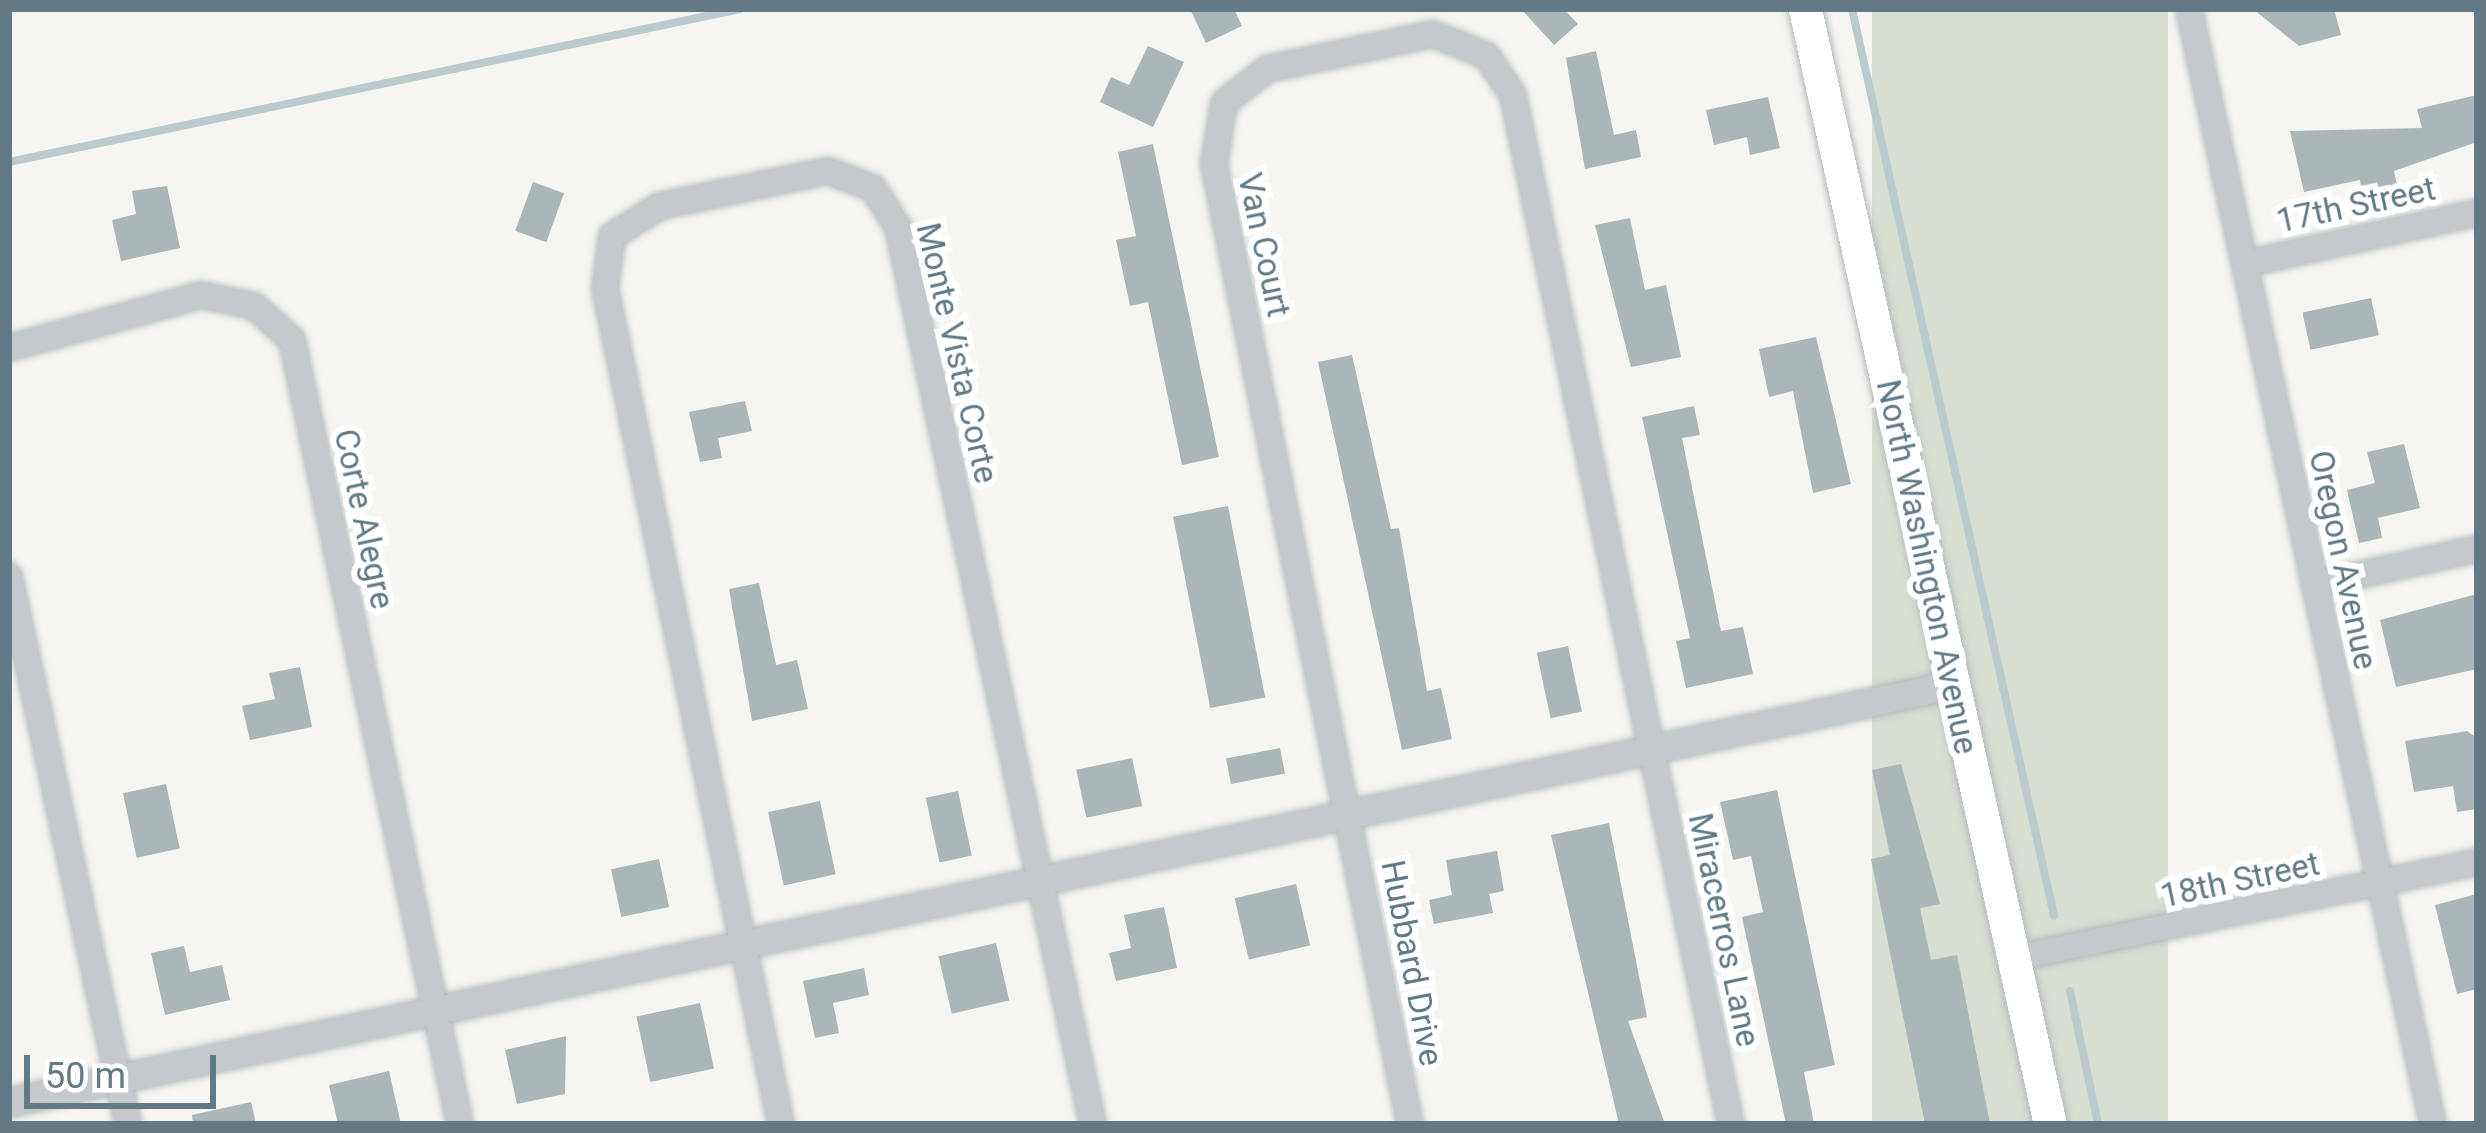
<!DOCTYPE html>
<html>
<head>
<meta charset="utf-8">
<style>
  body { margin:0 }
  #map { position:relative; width:2486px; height:1133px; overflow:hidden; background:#f6f5f1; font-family:Roboto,sans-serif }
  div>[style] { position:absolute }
  .green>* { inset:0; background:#d7ded2; transform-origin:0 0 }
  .stream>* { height:8px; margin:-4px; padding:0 4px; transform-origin:4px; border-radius:4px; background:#bbcacd }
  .building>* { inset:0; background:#abb6b9; transform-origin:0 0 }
  .roads { filter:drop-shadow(0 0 3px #b4bbbe) drop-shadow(0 0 3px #b4bbbe) }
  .minor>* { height:24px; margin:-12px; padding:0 12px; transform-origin:12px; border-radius:12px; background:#c4c9cb }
  .tertiary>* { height:27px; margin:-13.5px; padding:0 13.5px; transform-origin:13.5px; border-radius:13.5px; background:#c4c9cb }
  .secondary>* { height:33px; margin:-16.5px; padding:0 16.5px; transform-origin:16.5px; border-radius:16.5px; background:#fff }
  span { translate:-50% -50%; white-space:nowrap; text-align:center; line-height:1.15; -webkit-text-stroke:12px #fff; paint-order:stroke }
  .street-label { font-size:33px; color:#627a85 }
  .frame { position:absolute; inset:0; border:12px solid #627a85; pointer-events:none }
  .scale { position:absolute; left:24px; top:1055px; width:192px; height:54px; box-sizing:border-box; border:6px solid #627a85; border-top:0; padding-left:15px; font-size:36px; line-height:42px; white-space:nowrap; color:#627a85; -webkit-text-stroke:9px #fff; paint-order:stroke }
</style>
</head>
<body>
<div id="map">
  <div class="green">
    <div style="left:1872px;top:9px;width:296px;height:1141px"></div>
  </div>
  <div class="stream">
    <div style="left:1852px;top:9px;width:929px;rotate:77.44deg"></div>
    <div style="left:9px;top:162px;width:747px;rotate:-11.82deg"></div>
    <div style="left:2070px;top:991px;width:136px;rotate:78.1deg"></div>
  </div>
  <div class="building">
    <div style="clip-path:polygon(1190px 9px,1234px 9px,1242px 26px,1206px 43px)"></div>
    <div style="clip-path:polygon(1521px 9px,1564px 9px,1578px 24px,1554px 45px)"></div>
    <div style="clip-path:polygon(2253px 9px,2334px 9px,2341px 35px,2299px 46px)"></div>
    <div style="clip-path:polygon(1148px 46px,1184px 62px,1153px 127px,1100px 102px,1111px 77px,1129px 85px)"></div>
    <div style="clip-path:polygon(1596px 51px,1614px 135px,1636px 130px,1641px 157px,1585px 169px,1566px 58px)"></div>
    <div style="clip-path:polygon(2477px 95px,2477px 142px,2394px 171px,2401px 205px,2365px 212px,2360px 180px,2304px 192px,2290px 131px,2422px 128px,2417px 109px)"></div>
    <div style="clip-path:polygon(1768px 97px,1780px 148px,1750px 155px,1747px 137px,1714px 145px,1706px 110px)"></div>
    <div style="clip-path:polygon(1153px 144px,1219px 457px,1182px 465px,1148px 302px,1130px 306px,1116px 240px,1136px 236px,1118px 152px)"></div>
    <div style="left:533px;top:182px;width:33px;height:52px;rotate:20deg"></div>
    <div style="clip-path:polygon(167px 186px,180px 248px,121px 261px,112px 220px,136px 214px,132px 191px)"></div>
    <div style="clip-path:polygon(1630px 218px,1645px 290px,1666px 285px,1681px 357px,1631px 367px,1595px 225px)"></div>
    <div style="left:2371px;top:298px;width:38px;height:70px;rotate:78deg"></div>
    <div style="clip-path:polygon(1816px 337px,1851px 484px,1813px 493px,1793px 391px,1769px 397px,1759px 349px)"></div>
    <div style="clip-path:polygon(1352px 355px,1391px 529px,1399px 528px,1427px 691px,1441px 688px,1452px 739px,1402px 750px,1318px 362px)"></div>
    <div style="clip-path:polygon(745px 401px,752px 431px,718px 438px,722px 458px,700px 462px,689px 412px)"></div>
    <div style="clip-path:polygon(1694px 406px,1700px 435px,1682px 438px,1721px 631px,1743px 627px,1753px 674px,1686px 688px,1676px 641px,1690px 638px,1642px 417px)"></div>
    <div style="clip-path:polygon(2404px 444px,2420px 508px,2378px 518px,2382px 538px,2359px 543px,2347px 490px,2375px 483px,2367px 452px)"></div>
    <div style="left:1228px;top:506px;width:195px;height:56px;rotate:79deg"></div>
    <div style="clip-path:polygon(759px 583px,776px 665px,797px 660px,808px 709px,752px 721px,729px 589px)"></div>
    <div style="clip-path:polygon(2477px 594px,2477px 669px,2396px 687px,2380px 620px)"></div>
    <div style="left:1568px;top:646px;width:67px;height:32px;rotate:78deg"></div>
    <div style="clip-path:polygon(300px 667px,312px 727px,250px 740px,242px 706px,275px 699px,269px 673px)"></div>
    <div style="clip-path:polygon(2467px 731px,2477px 738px,2477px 809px,2457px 812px,2453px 786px,2414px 792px,2405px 741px)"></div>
    <div style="left:1280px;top:748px;width:26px;height:55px;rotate:79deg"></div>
    <div style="left:1132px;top:758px;width:49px;height:57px;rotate:78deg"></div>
    <div style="clip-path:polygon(1901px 764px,1940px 904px,1920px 908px,1931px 960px,1957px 955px,1990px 1124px,1925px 1124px,1871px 859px,1890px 855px,1872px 770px)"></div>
    <div style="left:166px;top:784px;width:66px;height:44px;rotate:78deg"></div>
    <div style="clip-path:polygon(1777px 790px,1835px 1065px,1804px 1072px,1814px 1124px,1786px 1124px,1742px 917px,1763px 912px,1751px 856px,1733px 860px,1720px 802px)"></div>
    <div style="left:958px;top:791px;width:66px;height:33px;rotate:78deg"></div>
    <div style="left:820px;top:801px;width:75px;height:53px;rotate:78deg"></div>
    <div style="clip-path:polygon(1609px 823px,1647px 1017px,1628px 1021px,1665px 1124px,1619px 1124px,1551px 835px)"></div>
    <div style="clip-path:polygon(1497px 851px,1504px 891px,1489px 894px,1493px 913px,1434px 924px,1429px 900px,1452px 895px,1446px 860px)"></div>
    <div style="left:659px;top:859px;width:49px;height:49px;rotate:78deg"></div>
    <div style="left:1296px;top:884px;width:63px;height:63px;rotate:77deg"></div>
    <div style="clip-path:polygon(2477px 894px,2477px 989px,2457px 994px,2435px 905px)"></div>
    <div style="clip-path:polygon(1164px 907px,1177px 968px,1116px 981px,1109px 953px,1131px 948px,1124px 915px)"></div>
    <div style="left:996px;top:943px;width:59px;height:59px;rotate:77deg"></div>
    <div style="clip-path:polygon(184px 946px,190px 972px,222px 965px,230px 1000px,165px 1015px,151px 953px)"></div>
    <div style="clip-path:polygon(864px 968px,869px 995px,833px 1003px,839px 1033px,815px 1038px,803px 981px)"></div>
    <div style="left:700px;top:1003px;width:67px;height:65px;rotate:78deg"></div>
    <div style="clip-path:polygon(566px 1036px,565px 1094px,517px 1104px,505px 1050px)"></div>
    <div style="clip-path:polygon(389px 1071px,401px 1124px,338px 1124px,329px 1085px)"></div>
    <div style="clip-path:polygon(251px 1102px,256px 1124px,193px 1124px,192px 1115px)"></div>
  </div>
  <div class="roads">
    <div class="minor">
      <div style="left:2189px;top:9px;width:1141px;rotate:77.66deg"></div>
      <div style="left:2249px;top:263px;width:233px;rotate:-12.4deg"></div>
      <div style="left:9px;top:348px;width:199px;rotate:-15.4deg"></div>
      <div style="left:201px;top:295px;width:54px;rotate:11.7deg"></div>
      <div style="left:254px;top:306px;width:51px;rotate:41.8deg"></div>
      <div style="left:292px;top:340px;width:802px;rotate:77.91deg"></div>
      <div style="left:9px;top:576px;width:561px;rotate:77.75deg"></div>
      <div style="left:2314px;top:585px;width:167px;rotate:-12.5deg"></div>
      <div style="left:2015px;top:958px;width:472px;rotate:-11.7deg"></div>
      <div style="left:781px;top:1124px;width:854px;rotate:-101.89deg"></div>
      <div style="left:605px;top:288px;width:52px;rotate:-82.3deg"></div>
      <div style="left:612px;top:236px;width:57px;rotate:-32deg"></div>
      <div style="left:660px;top:206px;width:172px;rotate:-11.8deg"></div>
      <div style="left:828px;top:171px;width:48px;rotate:20.7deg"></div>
      <div style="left:873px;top:188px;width:46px;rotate:57.3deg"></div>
      <div style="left:898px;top:227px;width:918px;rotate:77.74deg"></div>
      <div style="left:1410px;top:1124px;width:980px;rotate:-101.54deg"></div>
      <div style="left:1214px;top:164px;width:62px;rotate:-80.7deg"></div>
      <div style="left:1224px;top:103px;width:55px;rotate:-38.3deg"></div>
      <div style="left:1267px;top:69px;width:170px;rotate:-11.9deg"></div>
      <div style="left:1433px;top:34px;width:58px;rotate:22.2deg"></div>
      <div style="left:1487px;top:56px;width:47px;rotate:56.3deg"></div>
      <div style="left:1513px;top:95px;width:1052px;rotate:78.04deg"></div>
    </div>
    <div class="tertiary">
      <div style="left:9px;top:1102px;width:1986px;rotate:-12.12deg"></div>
    </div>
    <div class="secondary">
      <div style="left:1805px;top:9px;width:1142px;rotate:77.61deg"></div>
    </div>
  </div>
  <div class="street-label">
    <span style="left:2356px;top:205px;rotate:-12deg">17th Street</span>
    <span style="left:1264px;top:245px;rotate:78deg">Van Court</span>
    <span style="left:957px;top:353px;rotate:77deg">Monte Vista Corte</span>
    <span style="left:364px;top:519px;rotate:78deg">Corte Alegre</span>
    <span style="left:2343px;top:560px;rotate:78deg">Oregon Avenue</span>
    <span style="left:1927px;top:567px;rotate:78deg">North Washington Avenue</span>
    <span style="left:2240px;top:880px;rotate:-12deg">18th Street</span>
    <span style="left:1724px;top:930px;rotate:78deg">Miracerros Lane</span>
    <span style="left:1412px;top:963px;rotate:79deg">Hubbard Drive</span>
  </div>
  <div class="frame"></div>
  <div class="scale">50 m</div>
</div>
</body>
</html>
